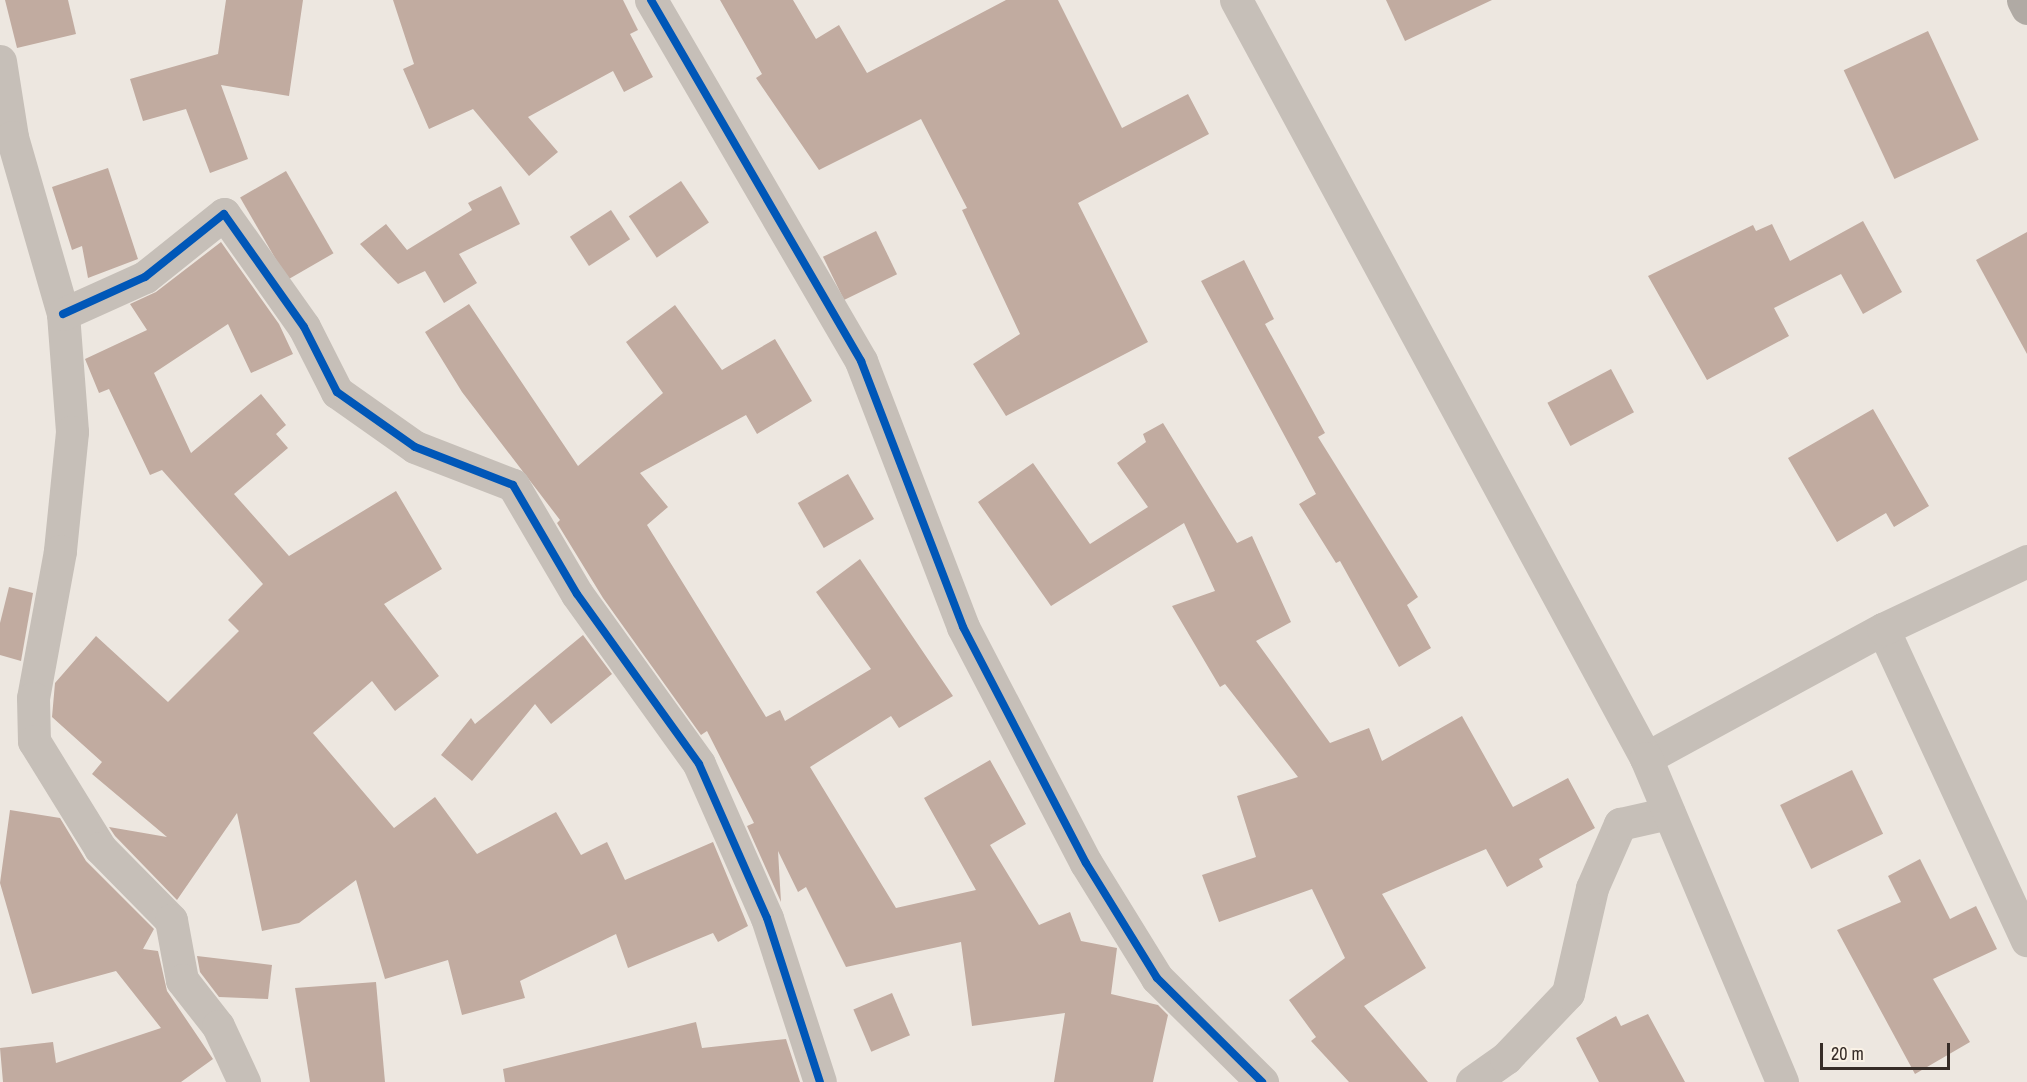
<!DOCTYPE html>
<html>
<head>
<meta charset="utf-8">
<style>
  body { margin:0 }
  #map { position:relative; width:2027px; height:1082px; overflow:hidden; background:#ede7e0; font-family:"Archivo Narrow",sans-serif }
  div>[style] { position:absolute }
  .building>* { inset:0; background:#c1aba0; transform-origin:0 0 }
  .minor>* { height:33px; margin:-16.5px; padding:0 16.5px; transform-origin:16.5px; border-radius:16.5px; background:#c6bfb8 }
  .tertiary>* { height:33px; margin:-16.5px; padding:0 16.5px; transform-origin:16.5px; border-radius:16.5px; background:#c6bfb8 }
  .trunk>* { height:33px; margin:-16.5px; padding:0 16.5px; transform-origin:16.5px; border-radius:16.5px; background:#b0aaa4 }
  .cycleway>* { height:8px; margin:-4px; padding:0 4px; transform-origin:4px; border-radius:4px; background:#0057b8 }
  span { translate:-50% -50%; white-space:nowrap; text-align:center; line-height:1.15; -webkit-text-stroke:4.5px #faf2e6; paint-order:stroke }
  .scale { position:absolute; left:1820px; top:1043px; width:130px; height:27px; box-sizing:border-box; border:3px solid #362c27; border-top:0; padding-left:8px; font-size:18px; line-height:21px; white-space:nowrap; color:#362c27; -webkit-text-stroke:4px #faf2e6; paint-order:stroke }
</style>
</head>
<body>
<div id="map">
  <div class="building">
    <div style="clip-path:polygon(5px 0,68px 0,76px 34px,17px 48px)"></div>
    <div style="clip-path:polygon(226px 0,303px 0,289px 96px,221px 85px,248px 159px,210px 173px,186px 109px,143px 121px,130px 79px,218px 54px)"></div>
    <div style="clip-path:polygon(393px 0,623px 0,638px 30px,630px 34px,653px 77px,624px 92px,613px 71px,528px 117px,558px 152px,529px 176px,473px 109px,429px 129px,403px 69px,414px 64px)"></div>
    <div style="clip-path:polygon(720px 0,793px 0,816px 39px,839px 25px,867px 73px,1006px 0,1058px 0,1122px 128px,1188px 94px,1209px 134px,1078px 203px,1148px 342px,1006px 416px,973px 364px,1020px 334px,962px 210px,967px 208px,921px 119px,819px 170px,756px 78px,762px 74px)"></div>
    <div style="clip-path:polygon(1386px 0,1492px 0,1405px 41px)"></div>
    <div style="left:1928px;top:31px;width:120px;height:93px;rotate:65deg"></div>
    <div style="clip-path:polygon(108px 168px,138px 259px,88px 278px,82px 246px,72px 250px,52px 187px)"></div>
    <div style="left:286px;top:171px;width:95px;height:53px;rotate:60deg"></div>
    <div style="left:681px;top:181px;width:50px;height:63px;rotate:56deg"></div>
    <div style="clip-path:polygon(501px 186px,520px 224px,459px 254px,477px 283px,444px 303px,425px 271px,398px 284px,360px 244px,386px 224px,407px 250px,472px 210px,468px 203px)"></div>
    <div style="left:611px;top:210px;width:35px;height:49px;rotate:57deg"></div>
    <div style="clip-path:polygon(1863px 221px,1902px 292px,1863px 314px,1841px 274px,1774px 308px,1789px 336px,1707px 380px,1648px 276px,1753px 225px,1756px 231px,1772px 224px,1790px 261px)"></div>
    <div style="left:876px;top:231px;width:48px;height:59px;rotate:64deg"></div>
    <div style="clip-path:polygon(2027px 232px,2027px 354px,1976px 260px)"></div>
    <div style="clip-path:polygon(221px 242px,279px 324px,293px 354px,251px 373px,228px 324px,154px 373px,191px 453px,261px 394px,286px 425px,276px 434px,288px 448px,234px 494px,289px 556px,396px 491px,442px 569px,384px 604px,439px 676px,395px 711px,372px 681px,313px 733px,394px 828px,435px 797px,477px 854px,556px 812px,581px 855px,607px 842px,625px 880px,713px 842px,748px 926px,718px 942px,713px 933px,628px 968px,616px 934px,520px 981px,525px 998px,462px 1015px,448px 960px,385px 979px,356px 880px,299px 923px,262px 931px,237px 813px,177px 900px,115px 836px,109px 827px,167px 837px,92px 774px,102px 762px,52px 717px,55px 683px,96px 636px,168px 702px,239px 631px,228px 620px,263px 584px,162px 470px,150px 475px,109px 389px,99px 393px,85px 359px,147px 330px,130px 304px,156px 292px)"></div>
    <div style="clip-path:polygon(1244px 260px,1274px 319px,1265px 324px,1325px 433px,1318px 437px,1418px 597px,1407px 605px,1431px 648px,1399px 667px,1340px 561px,1336px 563px,1299px 504px,1316px 494px,1201px 281px)"></div>
    <div style="clip-path:polygon(469px 304px,578px 466px,663px 393px,626px 342px,675px 305px,722px 370px,775px 339px,812px 401px,757px 434px,746px 415px,640px 473px,668px 507px,647px 525px,766px 717px,780px 710px,785px 721px,871px 669px,816px 592px,860px 559px,953px 696px,899px 728px,891px 716px,810px 767px,896px 908px,976px 890px,924px 798px,990px 760px,1026px 824px,990px 845px,1039px 925px,1070px 912px,1081px 941px,1117px 948px,1111px 994px,1158px 1005px,1168px 1015px,1153px 1082px,1054px 1082px,1065px 1013px,972px 1026px,961px 942px,846px 967px,806px 887px,798px 892px,778px 851px,781px 902px,747px 826px,754px 823px,707px 731px,701px 735px,603px 598px,557px 523px,560px 520px,462px 392px,425px 332px)"></div>
    <div style="left:1611px;top:369px;width:49px;height:72px;rotate:62deg"></div>
    <div style="clip-path:polygon(1873px 409px,1929px 506px,1894px 527px,1886px 513px,1837px 542px,1788px 458px)"></div>
    <div style="clip-path:polygon(1163px 423px,1237px 543px,1252px 536px,1291px 622px,1256px 641px,1330px 743px,1369px 728px,1382px 761px,1462px 716px,1513px 807px,1568px 778px,1595px 828px,1539px 859px,1543px 867px,1507px 887px,1486px 849px,1382px 894px,1426px 968px,1364px 1006px,1428px 1082px,1349px 1082px,1311px 1041px,1316px 1037px,1289px 1000px,1345px 958px,1312px 889px,1219px 922px,1202px 875px,1256px 857px,1237px 796px,1298px 777px,1225px 684px,1220px 687px,1172px 606px,1215px 591px,1184px 523px,1051px 606px,978px 502px,1033px 463px,1090px 544px,1148px 507px,1117px 463px,1146px 442px,1143px 434px)"></div>
    <div style="left:848px;top:474px;width:52px;height:58px;rotate:60deg"></div>
    <div style="clip-path:polygon(9px 587px,33px 593px,21px 661px,0 655px,0 623px)"></div>
    <div style="clip-path:polygon(583px 635px,612px 674px,551px 724px,535px 704px,472px 781px,441px 755px,471px 718px,475px 724px)"></div>
    <div style="left:1852px;top:770px;width:71px;height:80px;rotate:64deg"></div>
    <div style="clip-path:polygon(10px 810px,60px 818px,86px 861px,154px 929px,143px 949px,158px 951px,167px 991px,213px 1059px,181px 1082px,3px 1082px,0 1048px,53px 1042px,56px 1063px,161px 1028px,116px 971px,32px 994px,0 883px)"></div>
    <div style="clip-path:polygon(1920px 859px,1950px 919px,1976px 906px,1997px 949px,1933px 979px,1970px 1042px,1915px 1074px,1837px 930px,1901px 902px,1888px 876px)"></div>
    <div style="clip-path:polygon(197px 956px,272px 965px,268px 999px,219px 997px,200px 972px)"></div>
    <div style="clip-path:polygon(376px 982px,385px 1082px,310px 1082px,295px 988px)"></div>
    <div style="left:892px;top:993px;width:46px;height:42px;rotate:67deg"></div>
    <div style="clip-path:polygon(1648px 1014px,1685px 1082px,1599px 1082px,1576px 1038px,1616px 1016px,1621px 1026px)"></div>
    <div style="clip-path:polygon(696px 1022px,702px 1048px,786px 1039px,800px 1082px,505px 1082px,503px 1069px)"></div>
  </div>
  <div class="minor">
    <div style="left:651px;top:0;width:418px;rotate:59.8deg"></div>
    <div style="left:861px;top:361px;width:285px;rotate:69deg"></div>
    <div style="left:963px;top:627px;width:266px;rotate:62.5deg"></div>
    <div style="left:1086px;top:863px;width:135px;rotate:58.3deg"></div>
    <div style="left:1157px;top:978px;width:148px;rotate:44.7deg"></div>
    <div style="left:0;top:61px;width:77px;rotate:81deg"></div>
    <div style="left:12px;top:137px;width:184px;rotate:73.9deg"></div>
    <div style="left:63px;top:314px;width:118px;rotate:85.6deg"></div>
    <div style="left:72px;top:432px;width:120px;rotate:95.8deg"></div>
    <div style="left:60px;top:551px;width:149px;rotate:100.4deg"></div>
    <div style="left:33px;top:698px;width:43px;rotate:88.7deg"></div>
    <div style="left:34px;top:741px;width:126px;rotate:58.3deg"></div>
    <div style="left:100px;top:848px;width:101px;rotate:45.4deg"></div>
    <div style="left:171px;top:920px;width:61px;rotate:79.6deg"></div>
    <div style="left:182px;top:980px;width:58px;rotate:52deg"></div>
    <div style="left:218px;top:1026px;width:62px;rotate:65.1deg"></div>
    <div style="left:63px;top:314px;width:90px;rotate:-24.3deg"></div>
    <div style="left:145px;top:277px;width:101px;rotate:-38.6deg"></div>
    <div style="left:224px;top:214px;width:138px;rotate:54.7deg"></div>
    <div style="left:304px;top:327px;width:73px;rotate:63.1deg"></div>
    <div style="left:337px;top:392px;width:95px;rotate:35.2deg"></div>
    <div style="left:415px;top:447px;width:105px;rotate:21.2deg"></div>
    <div style="left:513px;top:485px;width:126px;rotate:59.6deg"></div>
    <div style="left:577px;top:594px;width:209px;rotate:54.3deg"></div>
    <div style="left:699px;top:764px;width:168px;rotate:66.2deg"></div>
    <div style="left:767px;top:918px;width:172px;rotate:72.1deg"></div>
    <div style="left:1883px;top:629px;width:343px;rotate:65.2deg"></div>
    <div style="left:1646px;top:758px;width:270px;rotate:-28.6deg"></div>
    <div style="left:1883px;top:629px;width:159px;rotate:-25.3deg"></div>
    <div style="left:1472px;top:1082px;width:42px;rotate:-35.2deg"></div>
    <div style="left:1506px;top:1058px;width:90px;rotate:-46.4deg"></div>
    <div style="left:1568px;top:993px;width:108px;rotate:-77.1deg"></div>
    <div style="left:1592px;top:888px;width:70px;rotate:-66.4deg"></div>
    <div style="left:1620px;top:824px;width:50px;rotate:-12.7deg"></div>
  </div>
  <div class="tertiary">
    <div style="left:1236px;top:0;width:862px;rotate:61.59deg"></div>
    <div style="left:1646px;top:758px;width:351px;rotate:67.2deg"></div>
  </div>
  <div class="trunk">
    <div style="left:2023px;top:0;width:9px;rotate:63deg"></div>
  </div>
  <div class="cycleway">
    <div style="left:651px;top:0;width:418px;rotate:59.8deg"></div>
    <div style="left:861px;top:361px;width:285px;rotate:69deg"></div>
    <div style="left:963px;top:627px;width:266px;rotate:62.5deg"></div>
    <div style="left:1086px;top:863px;width:135px;rotate:58.3deg"></div>
    <div style="left:1157px;top:978px;width:148px;rotate:44.7deg"></div>
    <div style="left:63px;top:314px;width:90px;rotate:-24.3deg"></div>
    <div style="left:145px;top:277px;width:101px;rotate:-38.6deg"></div>
    <div style="left:224px;top:214px;width:138px;rotate:54.7deg"></div>
    <div style="left:304px;top:327px;width:73px;rotate:63.1deg"></div>
    <div style="left:337px;top:392px;width:95px;rotate:35.2deg"></div>
    <div style="left:415px;top:447px;width:105px;rotate:21.2deg"></div>
    <div style="left:513px;top:485px;width:126px;rotate:59.6deg"></div>
    <div style="left:577px;top:594px;width:209px;rotate:54.3deg"></div>
    <div style="left:699px;top:764px;width:168px;rotate:66.2deg"></div>
    <div style="left:767px;top:918px;width:172px;rotate:72.1deg"></div>
  </div>
  <div class="scale">20 m</div>
</div>
</body>
</html>
